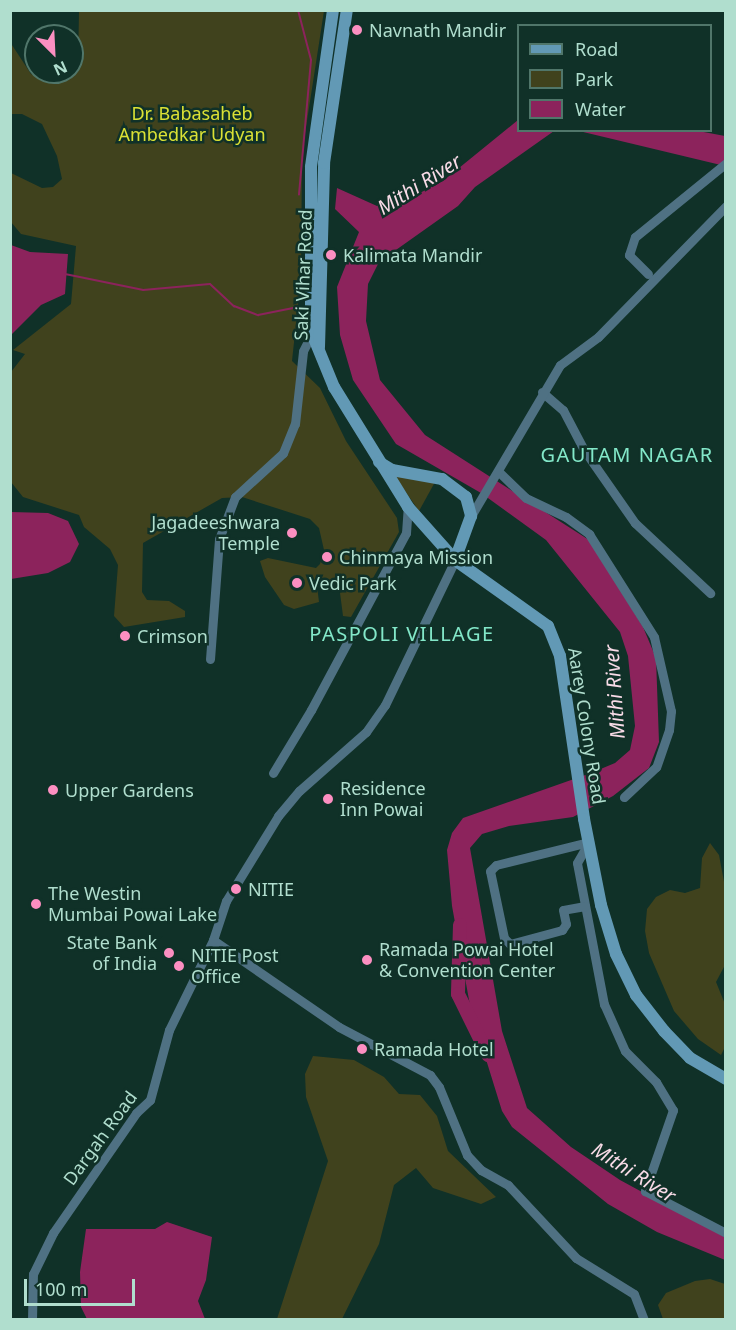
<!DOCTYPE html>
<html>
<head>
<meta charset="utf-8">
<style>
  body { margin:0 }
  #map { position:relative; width:736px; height:1330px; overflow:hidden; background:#103128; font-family:"Noto Sans",sans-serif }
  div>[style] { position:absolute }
  .green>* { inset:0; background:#40421d }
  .water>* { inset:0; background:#8c235c }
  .stream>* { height:2px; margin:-1px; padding:0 1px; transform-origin:1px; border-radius:1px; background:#8c235c }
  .river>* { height:14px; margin:-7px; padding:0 7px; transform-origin:7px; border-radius:7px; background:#8c235c }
  .minor>* { height:9px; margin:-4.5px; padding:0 4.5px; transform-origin:4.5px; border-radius:4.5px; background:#4f7183 }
  .secondary>* { height:12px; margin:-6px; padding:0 6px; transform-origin:6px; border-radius:6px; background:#6299b5 }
  .dots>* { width:16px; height:16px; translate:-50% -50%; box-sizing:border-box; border:3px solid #103128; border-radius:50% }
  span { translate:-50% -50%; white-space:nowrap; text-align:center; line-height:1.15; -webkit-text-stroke:5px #103128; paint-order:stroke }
  .poi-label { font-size:18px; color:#b0dece }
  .left { translate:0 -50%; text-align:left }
  .right { translate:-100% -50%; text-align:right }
  .park-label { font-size:18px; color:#dae135 }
  .street-label { font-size:18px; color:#b0dece }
  .water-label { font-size:20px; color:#f8dbe7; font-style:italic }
  .neighbourhood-label { font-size:20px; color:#83e8c9; letter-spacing:1.5px }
  .frame { position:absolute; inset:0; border:12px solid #b0dece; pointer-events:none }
  .legend { position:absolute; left:517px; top:24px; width:195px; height:108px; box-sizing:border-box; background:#103128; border:2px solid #50766a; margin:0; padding:8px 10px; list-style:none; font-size:18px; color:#b0dece }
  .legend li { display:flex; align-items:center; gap:12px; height:30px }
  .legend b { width:30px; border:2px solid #50766a }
  .north { position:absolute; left:24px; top:24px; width:60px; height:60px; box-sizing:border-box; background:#103128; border:2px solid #50766a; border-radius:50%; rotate:156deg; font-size:16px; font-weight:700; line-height:24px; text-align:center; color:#b0dece }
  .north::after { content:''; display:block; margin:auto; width:21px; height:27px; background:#fc8fc1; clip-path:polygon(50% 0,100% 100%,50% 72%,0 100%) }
  .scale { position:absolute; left:24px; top:1279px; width:111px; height:27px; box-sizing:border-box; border:3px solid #b0dece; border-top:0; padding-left:8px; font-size:18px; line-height:21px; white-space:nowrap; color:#b0dece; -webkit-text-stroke:4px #103128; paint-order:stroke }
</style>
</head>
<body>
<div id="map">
  <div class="green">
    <div style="clip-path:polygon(79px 11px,324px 11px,302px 153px,301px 277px,292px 361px,320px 388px,346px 441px,397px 518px,399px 532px,351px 617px,343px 616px,339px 585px,332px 580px,323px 580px,317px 586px,319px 602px,294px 609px,284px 605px,265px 577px,260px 561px,268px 558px,316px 568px,320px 564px,324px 550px,319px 528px,310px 519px,242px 497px,222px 498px,143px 543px,142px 592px,147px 600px,169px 601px,185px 611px,185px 617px,124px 627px,114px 616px,118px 565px,110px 549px,84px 527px,79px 515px,23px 497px,11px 482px,11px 372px,25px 354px,13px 350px,71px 304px,76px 246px,21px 234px,11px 222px,11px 173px,42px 188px,53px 187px,62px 179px,57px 156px,42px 124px,22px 114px,11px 114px,10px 42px,31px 74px,53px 82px,64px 80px,78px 66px)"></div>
    <div style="clip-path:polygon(394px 475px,435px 482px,419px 511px)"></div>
    <div style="clip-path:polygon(710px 843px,719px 855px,725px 887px,725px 965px,716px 982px,725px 1004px,725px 1047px,721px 1055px,698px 1039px,674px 1011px,649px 953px,645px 931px,647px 909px,656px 897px,670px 890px,685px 893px,700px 888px,702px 858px)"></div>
    <div style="clip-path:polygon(313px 1056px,354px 1060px,384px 1077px,399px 1094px,420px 1095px,437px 1116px,448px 1151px,496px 1197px,481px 1204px,433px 1188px,416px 1168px,394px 1185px,379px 1244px,342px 1319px,277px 1319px,328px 1161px,306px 1097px,305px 1074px)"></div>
    <div style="clip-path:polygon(710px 1279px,725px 1284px,725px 1319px,663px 1319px,658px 1305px,666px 1293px,695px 1281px)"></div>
  </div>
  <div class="water">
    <div style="clip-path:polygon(518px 120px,518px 130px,554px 131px,475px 187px,458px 206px,379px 262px,368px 284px,366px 321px,380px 380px,425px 435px,589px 540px,643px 627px,656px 658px,659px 742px,649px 768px,613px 796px,573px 817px,509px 826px,482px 834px,470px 848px,502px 1031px,527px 1108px,571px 1147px,620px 1180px,725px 1237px,725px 1260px,657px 1232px,608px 1204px,512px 1127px,502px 1111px,471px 1011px,452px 906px,447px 850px,452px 833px,463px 818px,591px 773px,615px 763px,630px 750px,635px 726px,628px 656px,620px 632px,546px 540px,481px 493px,396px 444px,353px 380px,340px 335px,337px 287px,359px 232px,335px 209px,337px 188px,377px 206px,404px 188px,410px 198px,443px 181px)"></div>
    <div style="clip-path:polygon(693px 130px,725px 136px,725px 166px,579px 131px)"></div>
    <div style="clip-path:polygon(11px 245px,30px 252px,68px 254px,65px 294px,41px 305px,11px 335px)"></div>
    <div style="clip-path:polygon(11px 512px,48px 513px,68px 521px,79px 544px,70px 562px,48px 573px,11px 579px)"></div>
    <div style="clip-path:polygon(167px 1222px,212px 1237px,206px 1280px,198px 1301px,205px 1319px,87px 1319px,81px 1307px,80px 1272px,86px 1229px,155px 1229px)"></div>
  </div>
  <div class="stream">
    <div style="left:298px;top:10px;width:52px;rotate:75.4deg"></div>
    <div style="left:311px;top:60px;width:135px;rotate:95.1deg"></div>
    <div style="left:65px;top:274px;width:80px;rotate:11.6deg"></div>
    <div style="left:143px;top:290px;width:67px;rotate:-5.1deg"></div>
    <div style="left:210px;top:284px;width:33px;rotate:43deg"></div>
    <div style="left:234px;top:306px;width:26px;rotate:21deg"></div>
    <div style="left:258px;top:315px;width:41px;rotate:-11.3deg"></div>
  </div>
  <div class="river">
    <div style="left:460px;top:925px;width:69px;rotate:91.7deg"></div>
    <div style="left:458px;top:994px;width:68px;rotate:63.8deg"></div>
  </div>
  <div class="minor">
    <div style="left:648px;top:274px;width:27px;rotate:-135deg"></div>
    <div style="left:629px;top:255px;width:19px;rotate:-72deg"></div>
    <div style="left:635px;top:237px;width:117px;rotate:-39.1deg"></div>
    <div style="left:542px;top:392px;width:28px;rotate:41deg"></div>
    <div style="left:563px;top:410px;width:45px;rotate:62.3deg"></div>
    <div style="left:584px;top:450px;width:89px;rotate:55.1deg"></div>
    <div style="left:635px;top:523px;width:103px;rotate:43deg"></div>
    <div style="left:499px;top:472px;width:37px;rotate:44deg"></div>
    <div style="left:526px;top:498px;width:44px;rotate:25.4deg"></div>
    <div style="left:566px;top:517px;width:29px;rotate:36deg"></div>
    <div style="left:589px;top:534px;width:122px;rotate:57.7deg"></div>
    <div style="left:654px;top:637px;width:76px;rotate:77.1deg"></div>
    <div style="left:671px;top:711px;width:19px;rotate:96deg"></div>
    <div style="left:669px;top:730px;width:39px;rotate:109deg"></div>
    <div style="left:656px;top:767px;width:44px;rotate:136.8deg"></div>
    <div style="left:471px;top:516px;width:175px;rotate:-59.5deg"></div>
    <div style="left:560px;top:365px;width:47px;rotate:-36.4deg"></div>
    <div style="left:598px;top:337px;width:183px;rotate:-45.7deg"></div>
    <div style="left:210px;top:659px;width:120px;rotate:-85.7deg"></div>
    <div style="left:219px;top:539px;width:45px;rotate:-69.1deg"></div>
    <div style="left:235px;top:497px;width:65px;rotate:-42.5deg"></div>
    <div style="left:283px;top:453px;width:31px;rotate:-68deg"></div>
    <div style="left:295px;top:424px;width:73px;rotate:-83.7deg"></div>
    <div style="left:303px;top:351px;width:22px;rotate:-63deg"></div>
    <div style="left:273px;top:773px;width:74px;rotate:-58.9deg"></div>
    <div style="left:311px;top:710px;width:201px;rotate:-61.8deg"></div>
    <div style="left:406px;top:533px;width:26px;rotate:-86deg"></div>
    <div style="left:589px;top:842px;width:24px;rotate:120deg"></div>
    <div style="left:577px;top:863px;width:144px;rotate:79.2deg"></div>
    <div style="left:604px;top:1004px;width:51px;rotate:65.9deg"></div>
    <div style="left:625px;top:1051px;width:44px;rotate:45deg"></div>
    <div style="left:656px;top:1082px;width:33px;rotate:59deg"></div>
    <div style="left:673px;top:1110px;width:86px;rotate:109.1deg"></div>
    <div style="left:645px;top:1191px;width:91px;rotate:27.4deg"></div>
    <div style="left:585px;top:906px;width:22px;rotate:170deg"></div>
    <div style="left:563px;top:910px;width:14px;rotate:78deg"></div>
    <div style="left:566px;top:924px;width:7px;rotate:124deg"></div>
    <div style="left:562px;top:930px;width:54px;rotate:164.9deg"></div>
    <div style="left:510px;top:944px;width:8px;rotate:-135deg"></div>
    <div style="left:504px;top:938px;width:68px;rotate:-101.8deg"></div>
    <div style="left:490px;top:871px;width:8px;rotate:-45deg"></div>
    <div style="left:496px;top:865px;width:96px;rotate:-13.9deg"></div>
    <div style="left:213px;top:940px;width:153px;rotate:34.6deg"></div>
    <div style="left:339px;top:1027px;width:103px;rotate:27.8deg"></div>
    <div style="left:430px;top:1075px;width:15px;rotate:53deg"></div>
    <div style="left:439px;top:1087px;width:74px;rotate:67.6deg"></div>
    <div style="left:467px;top:1155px;width:21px;rotate:47deg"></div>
    <div style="left:481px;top:1170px;width:31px;rotate:29deg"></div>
    <div style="left:508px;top:1185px;width:100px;rotate:47deg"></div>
    <div style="left:576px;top:1258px;width:68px;rotate:31.8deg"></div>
    <div style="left:634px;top:1294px;width:28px;rotate:69deg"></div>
    <div style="left:32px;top:1320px;width:46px;rotate:-88.8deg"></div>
    <div style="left:33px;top:1274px;width:46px;rotate:-64deg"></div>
    <div style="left:53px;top:1233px;width:146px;rotate:-55.3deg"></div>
    <div style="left:136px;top:1113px;width:19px;rotate:-43deg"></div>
    <div style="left:150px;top:1100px;width:73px;rotate:-74.8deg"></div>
    <div style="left:169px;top:1030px;width:100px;rotate:-63.9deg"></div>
    <div style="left:213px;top:940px;width:41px;rotate:-71.6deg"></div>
    <div style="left:226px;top:901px;width:100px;rotate:-58.5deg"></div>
    <div style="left:278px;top:816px;width:33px;rotate:-50deg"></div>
    <div style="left:299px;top:791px;width:89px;rotate:-41.4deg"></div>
    <div style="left:366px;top:732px;width:33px;rotate:-55deg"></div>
    <div style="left:385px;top:705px;width:161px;rotate:-64.2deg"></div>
  </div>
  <div class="secondary">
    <div style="left:333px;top:10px;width:159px;rotate:98deg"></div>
    <div style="left:311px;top:167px;width:164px;rotate:90deg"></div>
    <div style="left:311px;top:331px;width:61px;rotate:67.7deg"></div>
    <div style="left:334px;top:387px;width:141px;rotate:58.3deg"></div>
    <div style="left:408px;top:507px;width:71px;rotate:48.4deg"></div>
    <div style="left:455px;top:560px;width:114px;rotate:35.4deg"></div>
    <div style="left:548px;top:626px;width:32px;rotate:68deg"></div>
    <div style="left:560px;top:656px;width:165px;rotate:81.6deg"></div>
    <div style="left:584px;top:819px;width:88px;rotate:78.8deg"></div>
    <div style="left:601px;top:905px;width:51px;rotate:73deg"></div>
    <div style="left:616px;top:954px;width:46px;rotate:64deg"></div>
    <div style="left:636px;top:995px;width:46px;rotate:52.1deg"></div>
    <div style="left:664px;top:1031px;width:37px;rotate:46deg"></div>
    <div style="left:690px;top:1058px;width:42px;rotate:30.3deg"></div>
    <div style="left:319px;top:347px;width:184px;rotate:-88.4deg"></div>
    <div style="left:324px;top:163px;width:155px;rotate:-81.5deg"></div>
    <div style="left:379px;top:462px;width:15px;rotate:32deg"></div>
    <div style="left:392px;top:470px;width:51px;rotate:10.2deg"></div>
    <div style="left:442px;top:479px;width:30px;rotate:37deg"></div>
    <div style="left:466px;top:497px;width:20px;rotate:75deg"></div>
    <div style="left:471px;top:516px;width:47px;rotate:110deg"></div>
  </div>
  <div class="dots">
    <div style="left:357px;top:30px;background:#fc8fc1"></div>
    <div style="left:331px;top:255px;background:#fc8fc1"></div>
    <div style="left:292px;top:533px;background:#fc8fc1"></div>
    <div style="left:327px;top:557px;background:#fc8fc1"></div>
    <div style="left:297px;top:583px;background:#fc8fc1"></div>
    <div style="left:125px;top:636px;background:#fc8fc1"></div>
    <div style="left:53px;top:790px;background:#fc8fc1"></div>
    <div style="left:328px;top:799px;background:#fc8fc1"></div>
    <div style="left:236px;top:889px;background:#fc8fc1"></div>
    <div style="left:36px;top:904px;background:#fc8fc1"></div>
    <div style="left:169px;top:953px;background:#fc8fc1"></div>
    <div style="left:367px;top:960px;background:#fc8fc1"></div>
    <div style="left:179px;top:966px;background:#fc8fc1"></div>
    <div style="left:362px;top:1049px;background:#fc8fc1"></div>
  </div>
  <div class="poi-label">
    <span class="left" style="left:369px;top:30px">Navnath Mandir</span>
    <span class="left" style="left:343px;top:255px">Kalimata Mandir</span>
    <span class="right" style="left:280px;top:533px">Jagadeeshwara<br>Temple</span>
    <span class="left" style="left:339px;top:557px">Chinmaya Mission</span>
    <span class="left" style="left:309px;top:583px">Vedic Park</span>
    <span class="left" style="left:137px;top:636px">Crimson</span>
    <span class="left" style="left:340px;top:799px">Residence<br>Inn Powai</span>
    <span class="left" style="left:65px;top:790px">Upper Gardens</span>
    <span class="left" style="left:248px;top:889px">NITIE</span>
    <span class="left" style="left:48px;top:904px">The Westin<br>Mumbai Powai Lake</span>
    <span class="right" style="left:157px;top:953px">State Bank<br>of India</span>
    <span class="left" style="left:379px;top:960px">Ramada Powai Hotel<br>&amp; Convention Center</span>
    <span class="left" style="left:191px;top:966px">NITIE Post<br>Office</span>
    <span class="left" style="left:374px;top:1049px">Ramada Hotel</span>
  </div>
  <div class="park-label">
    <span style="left:192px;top:124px">Dr. Babasaheb<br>Ambedkar Udyan</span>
  </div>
  <div class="street-label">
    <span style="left:303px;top:275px;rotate:-88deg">Saki Vihar Road</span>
    <span style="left:587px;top:726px;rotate:81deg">Aarey Colony Road</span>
    <span style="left:100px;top:1138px;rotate:-54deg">Dargah Road</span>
  </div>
  <div class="water-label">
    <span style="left:419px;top:184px;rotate:-32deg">Mithi River</span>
    <span style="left:614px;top:692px;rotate:-94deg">Mithi River</span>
    <span style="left:634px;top:1172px;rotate:32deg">Mithi River</span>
  </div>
  <div class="neighbourhood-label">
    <span style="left:627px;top:454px">GAUTAM NAGAR</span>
    <span style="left:402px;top:633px">PASPOLI VILLAGE</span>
  </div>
  <div class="frame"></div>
  <ul class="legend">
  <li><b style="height:8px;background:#6299b5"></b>Road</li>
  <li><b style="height:16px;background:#40421d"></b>Park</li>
  <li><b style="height:16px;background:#8c235c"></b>Water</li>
  </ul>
  <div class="north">N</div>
  <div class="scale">100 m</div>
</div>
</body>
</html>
